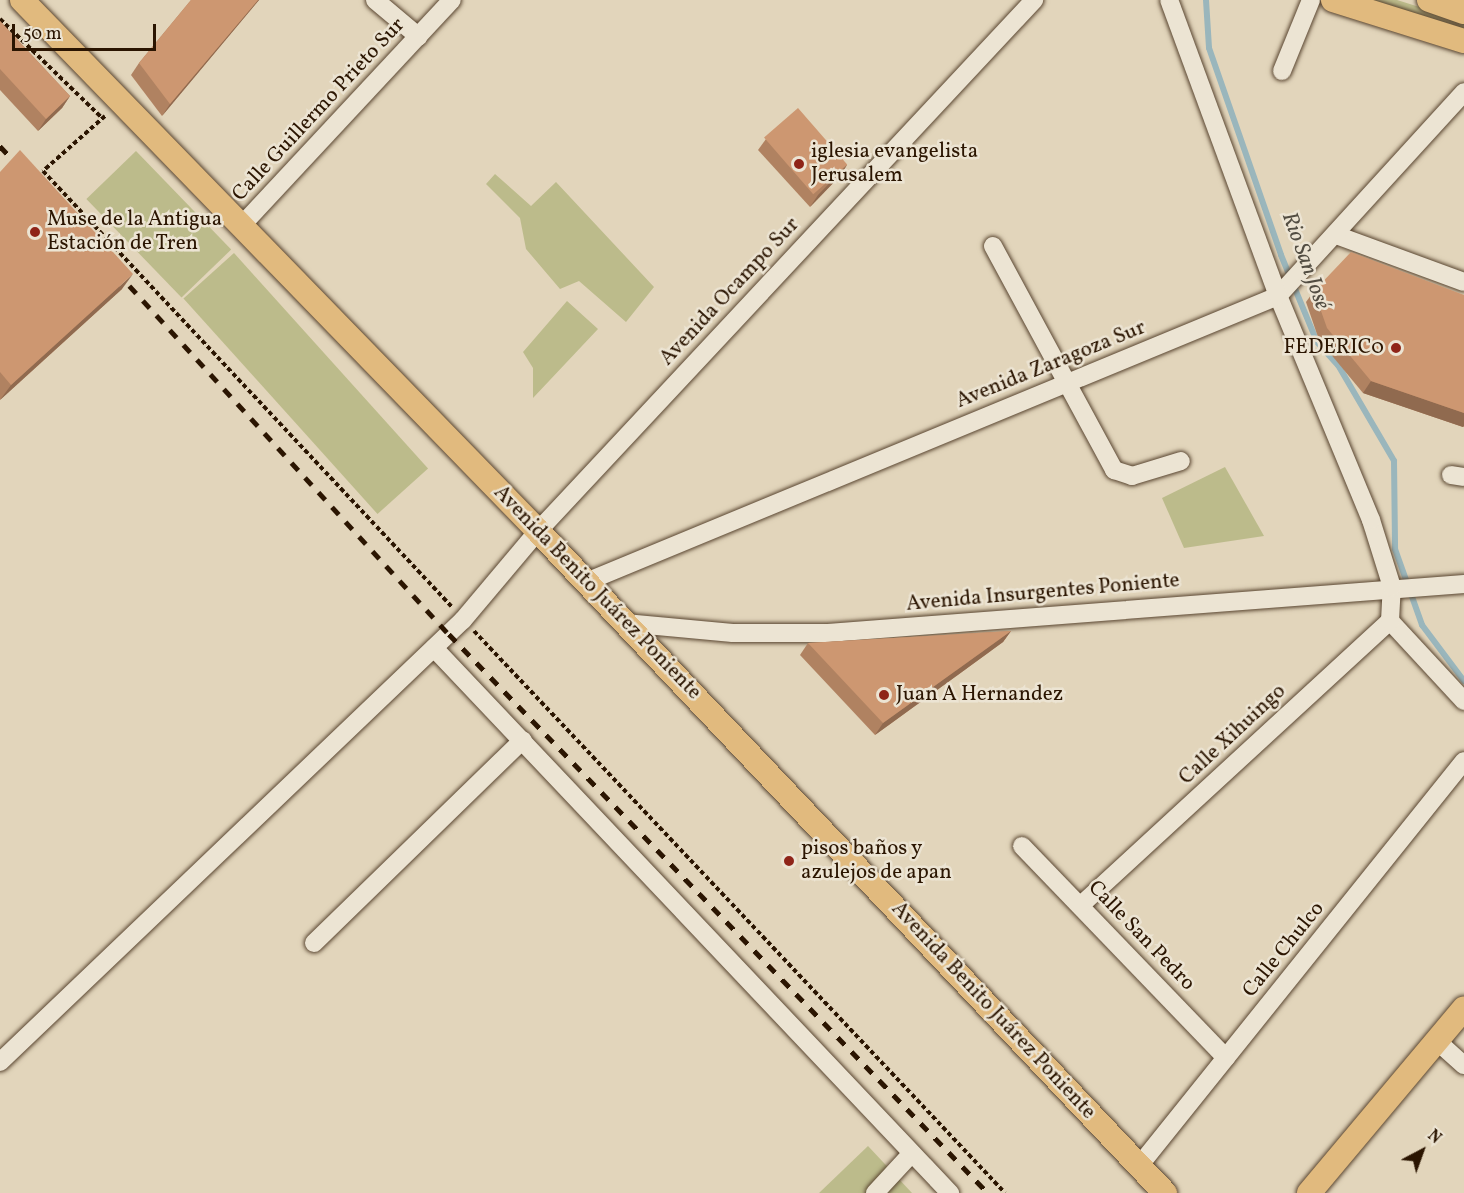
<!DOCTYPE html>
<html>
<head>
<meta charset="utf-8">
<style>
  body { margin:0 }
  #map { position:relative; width:1464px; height:1193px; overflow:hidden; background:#e2d5bb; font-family:Vollkorn,serif }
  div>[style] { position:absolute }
  .green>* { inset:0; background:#bcbb8b; transform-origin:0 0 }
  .stream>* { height:6px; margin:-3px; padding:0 3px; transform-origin:3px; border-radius:3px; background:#9ab6bc }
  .path>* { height:4px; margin-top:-2px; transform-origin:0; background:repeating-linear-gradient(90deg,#2b1501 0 4.5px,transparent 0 7.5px) }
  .roads { filter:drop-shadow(0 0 2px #594530) drop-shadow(0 0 2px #594530) }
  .minor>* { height:18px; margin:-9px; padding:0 9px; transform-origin:9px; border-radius:9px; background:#ece4d3 }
  .major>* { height:24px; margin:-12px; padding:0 12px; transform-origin:12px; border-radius:12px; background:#e1ba7e }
  .rail>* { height:4.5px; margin-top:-2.25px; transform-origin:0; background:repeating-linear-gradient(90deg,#2b1501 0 10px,transparent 0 20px) }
  .wall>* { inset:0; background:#b08261 }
  .shaded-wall>* { inset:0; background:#906a4f }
  .building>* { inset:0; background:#cd9771; transform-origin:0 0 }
  .dots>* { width:16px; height:16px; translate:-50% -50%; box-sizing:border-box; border:3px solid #ece4d3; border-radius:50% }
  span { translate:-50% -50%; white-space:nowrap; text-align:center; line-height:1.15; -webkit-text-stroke:5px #ece4d3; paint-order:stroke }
  .street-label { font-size:21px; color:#2b1501 }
  .poi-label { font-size:21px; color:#2b1501 }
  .left { translate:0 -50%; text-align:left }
  .right { translate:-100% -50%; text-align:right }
  .water-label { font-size:22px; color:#524d42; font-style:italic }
  .north { position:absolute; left:1392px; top:1121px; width:60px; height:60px; -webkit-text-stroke:4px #ece4d3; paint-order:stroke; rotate:41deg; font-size:16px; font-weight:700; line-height:24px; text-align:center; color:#2b1501 }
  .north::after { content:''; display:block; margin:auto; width:21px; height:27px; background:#2b1501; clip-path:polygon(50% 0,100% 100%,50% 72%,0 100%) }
  .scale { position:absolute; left:12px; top:24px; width:144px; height:27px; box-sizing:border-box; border:3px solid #2b1501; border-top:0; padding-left:8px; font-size:18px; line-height:21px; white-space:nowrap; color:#2b1501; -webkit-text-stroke:4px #ece4d3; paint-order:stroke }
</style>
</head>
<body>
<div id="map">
  <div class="green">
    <div style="clip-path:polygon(1372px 0,1397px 0,1464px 21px,1464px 30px)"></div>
    <div style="left:136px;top:151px;width:137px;height:69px;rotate:46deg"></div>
    <div style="clip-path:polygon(495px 174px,531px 206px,556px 182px,654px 287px,626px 322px,579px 281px,560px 289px,526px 249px,520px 218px,486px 184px)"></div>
    <div style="left:234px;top:253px;width:290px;height:68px;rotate:48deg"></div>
    <div style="clip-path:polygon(567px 301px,598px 329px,533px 398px,533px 368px,523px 352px)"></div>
    <div style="clip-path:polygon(1225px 467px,1264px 536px,1184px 548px,1162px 498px)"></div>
    <div style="clip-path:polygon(868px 1146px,912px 1193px,819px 1193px)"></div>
  </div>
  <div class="stream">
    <div style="left:1206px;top:0;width:48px;rotate:86.4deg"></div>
    <div style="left:1209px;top:48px;width:219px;rotate:70.8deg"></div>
    <div style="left:1281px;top:255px;width:94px;rotate:67.5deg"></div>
    <div style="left:1317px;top:342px;width:31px;rotate:48deg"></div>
    <div style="left:1338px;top:365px;width:111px;rotate:59.7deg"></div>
    <div style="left:1394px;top:461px;width:88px;rotate:89.3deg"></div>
    <div style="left:1395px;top:549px;width:81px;rotate:70.4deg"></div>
    <div style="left:1422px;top:625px;width:70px;rotate:53.1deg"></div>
  </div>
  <div class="path">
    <div style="left:0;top:19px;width:142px;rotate:44.1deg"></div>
    <div style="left:105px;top:116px;width:83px;rotate:138.4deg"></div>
    <div style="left:43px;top:171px;width:599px;rotate:46.83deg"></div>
    <div style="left:474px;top:631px;width:773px;rotate:46.62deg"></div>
  </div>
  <div class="roads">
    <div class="minor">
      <div style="left:375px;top:0;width:57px;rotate:40.1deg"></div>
      <div style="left:1282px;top:71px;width:77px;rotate:-67.8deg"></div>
      <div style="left:243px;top:224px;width:306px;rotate:-47deg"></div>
      <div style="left:1336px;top:235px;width:136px;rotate:20.2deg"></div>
      <div style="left:993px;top:246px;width:255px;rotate:61.6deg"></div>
      <div style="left:1114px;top:470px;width:19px;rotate:18deg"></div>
      <div style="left:1132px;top:476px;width:51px;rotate:-17deg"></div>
      <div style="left:1451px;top:475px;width:13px;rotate:9deg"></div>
      <div style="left:586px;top:582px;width:749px;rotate:-22.46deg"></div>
      <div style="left:1278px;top:296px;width:276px;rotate:-47.6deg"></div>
      <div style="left:1390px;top:621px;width:109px;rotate:47.2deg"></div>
      <div style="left:625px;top:623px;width:108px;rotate:5.3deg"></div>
      <div style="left:733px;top:633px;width:95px"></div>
      <div style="left:828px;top:633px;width:638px;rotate:-4.41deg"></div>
      <div style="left:434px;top:648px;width:751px;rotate:46.57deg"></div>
      <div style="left:1022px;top:846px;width:294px;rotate:46.1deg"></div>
      <div style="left:1081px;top:905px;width:420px;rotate:-42.6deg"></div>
      <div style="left:1390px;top:621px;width:34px;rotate:-87deg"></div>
      <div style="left:1392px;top:587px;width:70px;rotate:-107.4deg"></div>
      <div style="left:1371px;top:520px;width:243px;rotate:-112.5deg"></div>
      <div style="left:1278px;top:296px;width:315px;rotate:-110.2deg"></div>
      <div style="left:314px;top:943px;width:291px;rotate:-44.2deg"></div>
      <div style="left:1437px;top:1041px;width:36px;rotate:42deg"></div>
      <div style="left:0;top:1062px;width:640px;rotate:-43.67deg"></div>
      <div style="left:463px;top:620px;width:116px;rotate:-49.9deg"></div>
      <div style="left:538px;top:531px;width:727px;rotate:-46.95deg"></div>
      <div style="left:1139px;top:1166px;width:519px;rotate:-51.25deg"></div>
      <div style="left:875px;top:1193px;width:54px;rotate:-47.2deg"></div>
    </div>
    <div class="major">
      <div style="left:22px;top:0;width:740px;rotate:45.82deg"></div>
      <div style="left:538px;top:531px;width:912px;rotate:46.56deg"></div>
      <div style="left:1333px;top:0;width:137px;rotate:17.4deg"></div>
      <div style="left:1429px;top:0;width:37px;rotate:19deg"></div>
      <div style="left:1309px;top:1193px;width:241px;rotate:-50deg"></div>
    </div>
  </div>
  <div class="rail">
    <div style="left:0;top:146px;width:33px;rotate:47deg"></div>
    <div style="left:116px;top:271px;width:493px;rotate:47.5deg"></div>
    <div style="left:449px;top:634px;width:777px;rotate:46.04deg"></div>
  </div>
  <div class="wall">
    <div style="clip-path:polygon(191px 0,259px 0,162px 116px,131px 75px,139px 63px)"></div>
    <div style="clip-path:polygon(0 21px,70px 96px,62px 108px,38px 131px,0 90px)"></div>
    <div style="clip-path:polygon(766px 139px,847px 165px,839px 177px,810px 207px,758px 150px)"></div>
    <div style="clip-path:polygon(0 172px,122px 289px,0 400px)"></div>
    <div style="clip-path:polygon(1314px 291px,1464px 295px,1464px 426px,1463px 427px,1363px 393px,1319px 340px,1306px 302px)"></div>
    <div style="clip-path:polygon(1011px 631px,1003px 642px,875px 735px,800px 655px,808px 643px)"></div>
  </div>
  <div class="shaded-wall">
    <div style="clip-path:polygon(258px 0,259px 0,162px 116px,170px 104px)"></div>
    <div style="clip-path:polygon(70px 96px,62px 108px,38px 131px,46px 119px)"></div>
    <div style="clip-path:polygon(847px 165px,839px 177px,810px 207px,818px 195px)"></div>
    <div style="clip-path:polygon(133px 274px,122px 289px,0 400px,11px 385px)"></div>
    <div style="clip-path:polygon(1371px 381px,1464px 413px,1464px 426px,1463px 427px,1363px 393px)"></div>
    <div style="clip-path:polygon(1011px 631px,1003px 642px,875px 735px,883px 723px)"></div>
  </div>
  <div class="building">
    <div style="clip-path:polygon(191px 0,258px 0,170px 104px,139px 63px)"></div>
    <div style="clip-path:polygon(0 21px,70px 96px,46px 119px,0 69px)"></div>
    <div style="left:798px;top:108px;width:75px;height:45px;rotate:49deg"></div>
    <div style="clip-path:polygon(20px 150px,133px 274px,11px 385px,0 372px,0 172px)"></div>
    <div style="clip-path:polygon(1351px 252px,1464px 295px,1464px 413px,1371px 381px,1327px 328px,1314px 291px)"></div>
    <div style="clip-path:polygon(1011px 631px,883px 723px,808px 643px)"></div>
  </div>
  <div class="dots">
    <div style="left:799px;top:164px;background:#8f2418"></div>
    <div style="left:35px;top:232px;background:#8f2418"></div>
    <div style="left:1396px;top:348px;background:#8f2418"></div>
    <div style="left:884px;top:695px;background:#8f2418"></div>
    <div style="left:789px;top:861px;background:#8f2418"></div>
  </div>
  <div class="street-label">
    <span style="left:319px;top:110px;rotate:-47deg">Calle Guillermo Prieto Sur</span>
    <span style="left:730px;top:292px;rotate:-47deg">Avenida Ocampo Sur</span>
    <span style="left:1051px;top:365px;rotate:-22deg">Avenida Zaragoza Sur</span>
    <span style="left:597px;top:593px;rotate:46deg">Avenida Benito Juárez Poniente</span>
    <span style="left:1043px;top:593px;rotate:-5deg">Avenida Insurgentes Poniente</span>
    <span style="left:1233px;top:735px;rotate:-43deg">Calle Xihuingo</span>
    <span style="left:1141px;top:936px;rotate:46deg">Calle San Pedro</span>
    <span style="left:1284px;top:950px;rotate:-51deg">Calle Chulco</span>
    <span style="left:993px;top:1011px;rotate:47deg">Avenida Benito Juárez Poniente</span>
  </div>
  <div class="poi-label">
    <span class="left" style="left:811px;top:164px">iglesia evangelista<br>Jerusalem</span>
    <span class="left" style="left:47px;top:232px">Muse de la Antigua<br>Estación de Tren</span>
    <span class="right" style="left:1384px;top:348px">FEDERIC0</span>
    <span class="left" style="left:896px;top:695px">Juan A Hernandez</span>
    <span class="left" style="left:801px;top:861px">pisos baños y<br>azulejos de apan</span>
  </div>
  <div class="water-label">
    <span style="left:1305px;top:261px;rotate:70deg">Rio San José</span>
  </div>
  <div class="north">N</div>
  <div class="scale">50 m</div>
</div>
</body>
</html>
